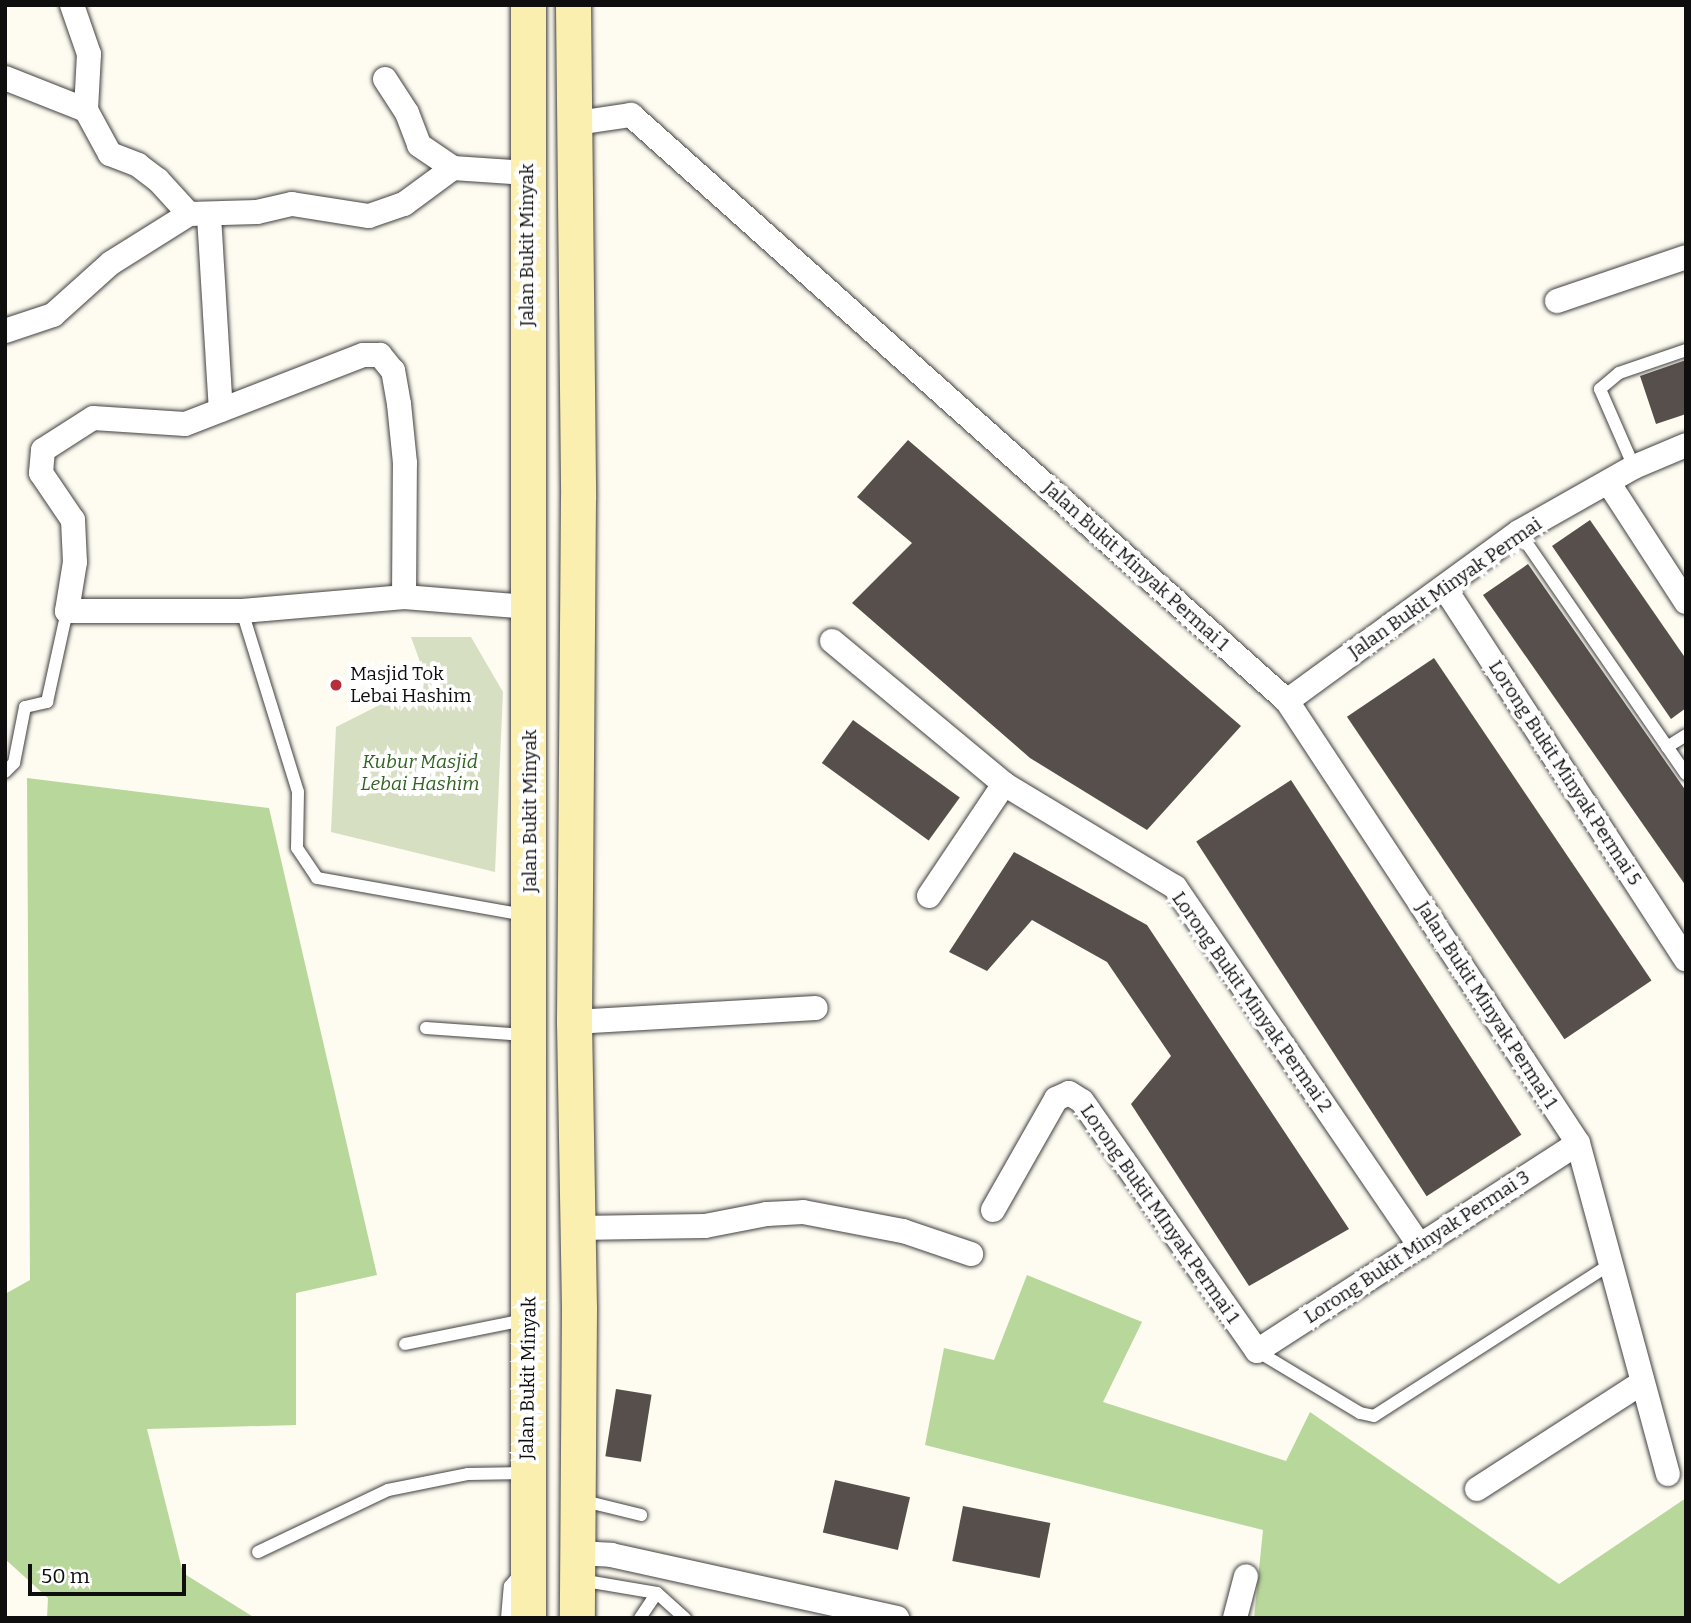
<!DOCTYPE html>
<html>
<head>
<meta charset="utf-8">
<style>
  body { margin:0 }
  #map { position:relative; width:1691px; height:1623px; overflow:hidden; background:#fefbf0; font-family:Bitter,serif }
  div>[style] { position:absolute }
  .forest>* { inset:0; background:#b8d79b }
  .cemetery>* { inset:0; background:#d7dfc2 }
  .building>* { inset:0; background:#564f4b; transform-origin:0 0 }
  .roads { filter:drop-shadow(0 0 2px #414141) drop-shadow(0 0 2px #414141) }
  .lane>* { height:12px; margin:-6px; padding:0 6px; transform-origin:6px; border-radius:6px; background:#fff }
  .street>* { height:24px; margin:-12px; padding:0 12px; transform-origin:12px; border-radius:12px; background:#fff }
  .secondary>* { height:35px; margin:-17.5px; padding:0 17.5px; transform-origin:17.5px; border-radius:17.5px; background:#fbefaf }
  .dots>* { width:19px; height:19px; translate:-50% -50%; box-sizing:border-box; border:4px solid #fff; border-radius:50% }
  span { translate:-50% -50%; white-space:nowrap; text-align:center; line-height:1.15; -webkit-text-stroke:7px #fff; paint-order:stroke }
  .street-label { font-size:19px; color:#0e0e0e }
  .poi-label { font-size:19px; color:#0e0e0e }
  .left { translate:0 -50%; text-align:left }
  .park-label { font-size:19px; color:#316322; font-style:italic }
  .frame { position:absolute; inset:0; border:7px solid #0e0e0e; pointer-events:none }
  .scale { position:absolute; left:28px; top:1564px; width:158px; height:32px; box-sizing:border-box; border:4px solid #0e0e0e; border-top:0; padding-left:9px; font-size:21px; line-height:24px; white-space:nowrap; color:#0e0e0e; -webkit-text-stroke:5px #fff; paint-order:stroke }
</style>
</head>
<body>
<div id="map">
  <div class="forest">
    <div style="clip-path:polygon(27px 778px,269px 808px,377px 1275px,296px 1293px,296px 1425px,147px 1429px,183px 1573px,255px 1618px,47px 1618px,48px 1598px,5px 1559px,5px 1294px,30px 1280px)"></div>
    <div style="clip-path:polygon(1027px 1275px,1142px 1322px,1103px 1402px,1286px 1461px,1310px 1412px,1559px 1584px,1686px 1498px,1686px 1618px,1254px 1618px,1263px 1530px,925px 1445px,944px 1348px,994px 1360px)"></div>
  </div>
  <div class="cemetery">
    <div style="clip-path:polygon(411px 637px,471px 637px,503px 692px,495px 872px,331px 832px,336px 727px,427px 681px)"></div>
  </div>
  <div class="building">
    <div style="clip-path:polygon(1686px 360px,1686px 414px,1656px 424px,1640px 376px)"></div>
    <div style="clip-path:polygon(908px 440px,1241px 726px,1147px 830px,1030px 758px,852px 603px,912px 543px,857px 497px)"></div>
    <div style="clip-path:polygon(1590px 520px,1686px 659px,1686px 708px,1671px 719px,1552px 546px)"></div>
    <div style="clip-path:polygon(1528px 564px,1686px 791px,1686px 886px,1483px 595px)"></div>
    <div style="left:1434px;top:658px;width:389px;height:105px;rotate:56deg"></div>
    <div style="left:853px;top:720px;width:132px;height:53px;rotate:36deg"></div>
    <div style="left:1291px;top:780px;width:423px;height:113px;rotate:57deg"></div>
    <div style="clip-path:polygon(1014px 852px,1147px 925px,1349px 1229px,1249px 1286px,1131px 1104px,1171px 1056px,1107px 962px,1032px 920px,987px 971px,949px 952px)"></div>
    <div style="left:616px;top:1389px;width:36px;height:68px;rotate:9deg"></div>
    <div style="left:835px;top:1480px;width:77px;height:54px;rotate:13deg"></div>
    <div style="left:963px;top:1506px;width:89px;height:56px;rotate:11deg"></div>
  </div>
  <div class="roads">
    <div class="lane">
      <div style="left:1634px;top:467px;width:85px;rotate:-113.6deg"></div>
      <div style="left:1600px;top:389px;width:25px;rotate:-40deg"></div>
      <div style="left:1619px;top:373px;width:71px;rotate:-18.9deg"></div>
      <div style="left:1519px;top:532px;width:294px;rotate:55.4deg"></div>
      <div style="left:242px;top:611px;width:189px;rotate:72.8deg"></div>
      <div style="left:298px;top:792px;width:56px;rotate:91deg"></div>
      <div style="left:297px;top:848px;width:36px;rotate:56deg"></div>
      <div style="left:317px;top:878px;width:211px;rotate:10.1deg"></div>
      <div style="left:1667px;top:747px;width:22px;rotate:-32deg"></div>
      <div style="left:5px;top:772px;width:13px;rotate:-45deg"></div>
      <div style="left:14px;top:763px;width:57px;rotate:-78.9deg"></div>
      <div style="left:25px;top:707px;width:23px;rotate:-13deg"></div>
      <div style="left:47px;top:702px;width:93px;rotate:-77.6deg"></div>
      <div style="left:426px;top:1028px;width:99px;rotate:4deg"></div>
      <div style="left:405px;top:1344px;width:121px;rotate:-11.4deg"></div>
      <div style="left:1257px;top:1351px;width:120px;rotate:31deg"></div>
      <div style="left:1360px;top:1413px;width:14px;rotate:12deg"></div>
      <div style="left:1374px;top:1416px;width:278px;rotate:-32.7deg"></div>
      <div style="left:580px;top:1500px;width:63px;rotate:13.8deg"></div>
      <div style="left:258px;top:1552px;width:144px;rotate:-25.5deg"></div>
      <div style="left:388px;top:1490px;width:82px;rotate:-11.3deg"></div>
      <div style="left:468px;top:1474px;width:58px;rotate:-1deg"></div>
      <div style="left:580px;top:1580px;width:78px;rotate:9.6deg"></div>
      <div style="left:657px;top:1593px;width:38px;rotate:42deg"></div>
      <div style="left:507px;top:1618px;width:32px;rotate:-85deg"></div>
      <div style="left:510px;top:1586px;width:17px;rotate:-50deg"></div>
      <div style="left:640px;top:1618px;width:30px;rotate:-56deg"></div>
    </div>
    <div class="street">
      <div style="left:72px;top:5px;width:52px;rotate:70.9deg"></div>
      <div style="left:89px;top:54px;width:56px;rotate:93.1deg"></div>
      <div style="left:86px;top:110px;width:50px;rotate:61.4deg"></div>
      <div style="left:110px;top:154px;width:30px;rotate:21deg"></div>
      <div style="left:138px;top:165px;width:25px;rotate:37deg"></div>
      <div style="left:158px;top:180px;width:46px;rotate:47.6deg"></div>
      <div style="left:189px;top:214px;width:68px;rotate:-1.7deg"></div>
      <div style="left:257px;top:212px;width:36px;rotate:-13deg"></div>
      <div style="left:292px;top:204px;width:78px;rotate:8.9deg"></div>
      <div style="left:369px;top:216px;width:37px;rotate:-19deg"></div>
      <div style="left:404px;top:204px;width:61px;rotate:-36.3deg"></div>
      <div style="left:5px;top:78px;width:87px;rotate:21.6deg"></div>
      <div style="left:385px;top:79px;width:40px;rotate:57.1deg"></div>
      <div style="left:407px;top:113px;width:34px;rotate:69deg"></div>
      <div style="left:419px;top:145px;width:41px;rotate:34.1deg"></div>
      <div style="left:453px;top:168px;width:74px;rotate:3.9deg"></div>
      <div style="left:577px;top:123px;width:55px;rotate:-8.4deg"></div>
      <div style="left:631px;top:115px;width:880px;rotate:41.77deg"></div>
      <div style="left:1287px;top:701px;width:529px;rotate:56.64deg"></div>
      <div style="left:1578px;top:1143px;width:343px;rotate:74.8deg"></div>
      <div style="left:209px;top:216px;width:194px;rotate:86.5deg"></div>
      <div style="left:1557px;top:301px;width:136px;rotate:-18.8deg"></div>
      <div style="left:5px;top:331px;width:51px;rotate:-18.4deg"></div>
      <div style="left:53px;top:315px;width:78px;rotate:-41.9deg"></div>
      <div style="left:111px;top:263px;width:92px;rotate:-32.1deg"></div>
      <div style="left:1608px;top:482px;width:143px;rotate:57deg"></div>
      <div style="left:1444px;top:587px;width:444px;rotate:57deg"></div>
      <div style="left:404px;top:597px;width:134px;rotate:-89.6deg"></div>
      <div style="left:405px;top:463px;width:59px;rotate:-95.8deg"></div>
      <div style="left:399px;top:404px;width:34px;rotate:-100deg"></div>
      <div style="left:393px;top:371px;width:21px;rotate:-129deg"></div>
      <div style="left:380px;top:355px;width:17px;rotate:180deg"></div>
      <div style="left:363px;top:355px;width:191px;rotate:158.8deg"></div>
      <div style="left:185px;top:424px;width:92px;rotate:-176.3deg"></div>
      <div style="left:93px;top:418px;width:59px;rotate:147.4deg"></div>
      <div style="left:43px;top:450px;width:23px;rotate:95deg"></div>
      <div style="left:41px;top:473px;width:57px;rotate:55.8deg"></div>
      <div style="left:73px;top:520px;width:42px;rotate:87.3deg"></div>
      <div style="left:75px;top:562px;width:50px;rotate:99.3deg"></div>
      <div style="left:67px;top:611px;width:175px"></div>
      <div style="left:242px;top:611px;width:163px;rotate:-4.9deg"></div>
      <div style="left:404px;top:597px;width:123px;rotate:4.6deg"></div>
      <div style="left:832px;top:641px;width:224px;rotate:39.7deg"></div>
      <div style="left:1004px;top:784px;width:200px;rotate:31.1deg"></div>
      <div style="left:1175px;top:887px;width:435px;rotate:55.7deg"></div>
      <div style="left:1287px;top:701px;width:287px;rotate:-36.1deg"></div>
      <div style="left:1519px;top:532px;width:132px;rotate:-29.5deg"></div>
      <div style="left:1634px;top:467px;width:56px;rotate:-22.9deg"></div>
      <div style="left:929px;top:896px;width:135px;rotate:-56.2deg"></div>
      <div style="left:574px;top:1022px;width:242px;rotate:-3.3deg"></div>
      <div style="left:993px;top:1210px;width:128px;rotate:-60.4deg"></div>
      <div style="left:1056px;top:1099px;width:14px;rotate:-25deg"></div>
      <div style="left:1069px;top:1093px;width:15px;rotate:32deg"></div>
      <div style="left:1082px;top:1101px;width:305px;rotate:55deg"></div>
      <div style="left:1257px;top:1351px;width:382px;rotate:-32.9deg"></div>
      <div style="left:577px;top:1228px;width:128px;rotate:-0.9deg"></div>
      <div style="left:705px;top:1226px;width:63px;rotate:-11deg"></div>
      <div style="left:767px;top:1214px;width:36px;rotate:-3deg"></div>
      <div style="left:803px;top:1212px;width:102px;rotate:10.8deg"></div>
      <div style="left:903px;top:1231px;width:72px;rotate:18.7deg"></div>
      <div style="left:1477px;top:1489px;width:194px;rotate:-32.8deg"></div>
      <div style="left:576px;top:1553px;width:35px;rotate:3deg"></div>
      <div style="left:611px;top:1555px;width:293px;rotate:12.4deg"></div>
      <div style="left:1235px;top:1618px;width:43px;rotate:-75.3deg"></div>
    </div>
    <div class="secondary">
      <div style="left:573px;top:5px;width:493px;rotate:89.4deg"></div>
      <div style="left:578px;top:498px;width:524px;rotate:90.44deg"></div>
      <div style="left:574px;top:1022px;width:286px;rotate:89deg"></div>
      <div style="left:579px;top:1308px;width:310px;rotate:90.4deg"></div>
      <div style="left:528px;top:1618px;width:1613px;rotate:-90deg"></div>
    </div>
  </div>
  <div class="dots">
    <div style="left:336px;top:685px;background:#b72d39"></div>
  </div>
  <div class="street-label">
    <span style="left:527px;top:245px;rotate:-90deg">Jalan Bukit Minyak</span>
    <span style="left:1136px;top:566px;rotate:42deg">Jalan Bukit Minyak Permai 1</span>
    <span style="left:1445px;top:588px;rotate:-35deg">Jalan Bukit Minyak Permai</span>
    <span style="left:1565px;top:773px;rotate:57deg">Lorong Bukit Minyak Permai 5</span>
    <span style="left:530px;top:811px;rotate:-90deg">Jalan Bukit Minyak</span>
    <span style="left:1252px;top:1002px;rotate:55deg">Lorong Bukit Minyak Permai 2</span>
    <span style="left:1487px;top:1005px;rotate:57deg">Jalan Bukit Minyak Permai 1</span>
    <span style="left:1160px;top:1214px;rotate:55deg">Lorong Bukit MInyak Permai 1</span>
    <span style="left:1417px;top:1247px;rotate:-33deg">Lorong Bukit Minyak Permai 3</span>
    <span style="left:528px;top:1378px;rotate:-89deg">Jalan Bukit Minyak</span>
  </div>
  <div class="poi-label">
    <span class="left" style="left:350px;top:685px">Masjid Tok<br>Lebai Hashim</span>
  </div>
  <div class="park-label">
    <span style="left:420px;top:773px">Kubur Masjid<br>Lebai Hashim</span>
  </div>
  <div class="frame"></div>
  <div class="scale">50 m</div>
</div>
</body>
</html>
